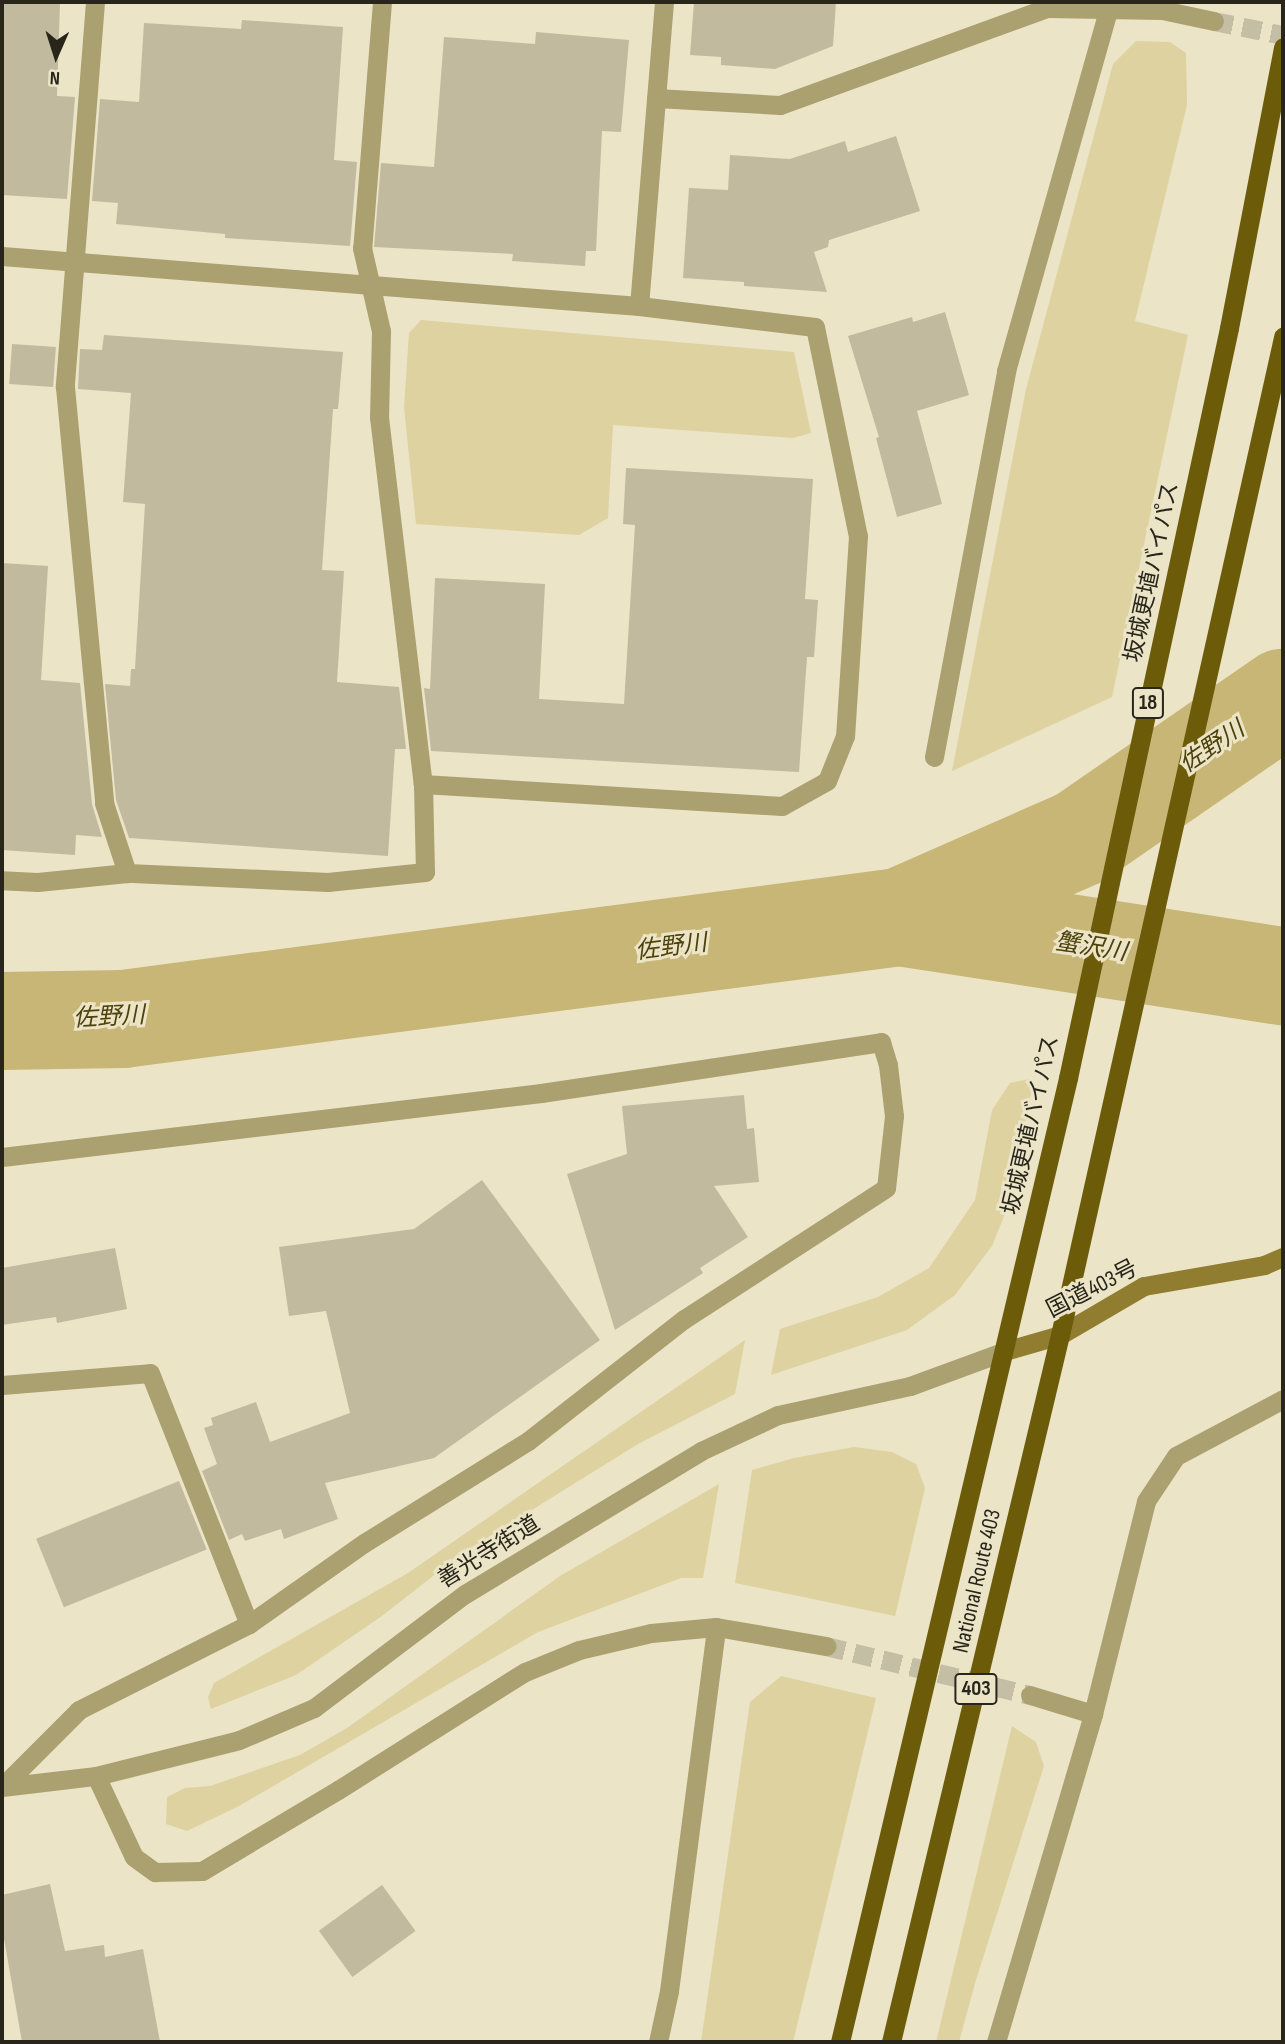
<!DOCTYPE html>
<html>
<head>
<meta charset="utf-8">
<style>
  body { margin:0 }
  #map { position:relative; width:1285px; height:2044px; overflow:hidden; background:#ebe4c7; font-family:"Sofia Sans Condensed","Noto Sans JP",sans-serif }
  div>[style] { position:absolute }
  .green>* { inset:0; background:#ded2a0 }
  .river>* { height:98px; margin:-49px; padding:0 49px; transform-origin:49px; border-radius:49px; background:#c7b675 }
  .building>* { inset:0; background:#c1ba9e; transform-origin:0 0 }
  .minor-tunnel>* { height:19px; margin-top:-9.5px; transform-origin:0; background:repeating-linear-gradient(90deg,#c4bea5 0 19px,transparent 0 29px) }
  .service>* { height:19px; margin:-9.5px; padding:0 9.5px; transform-origin:9.5px; border-radius:9.5px; background:#aba070 }
  .minor>* { height:19px; margin:-9.5px; padding:0 9.5px; transform-origin:9.5px; border-radius:9.5px; background:#aba070 }
  .secondary>* { height:19px; margin:-9.5px; padding:0 9.5px; transform-origin:9.5px; border-radius:9.5px; background:#907d2f }
  .trunk>* { height:19px; margin:-9.5px; padding:0 9.5px; transform-origin:9.5px; border-radius:9.5px; background:#6c5c0a }
  span { translate:-50% -50%; white-space:nowrap; text-align:center; line-height:1.15; -webkit-text-stroke:6px #ebe4c7; paint-order:stroke }
  .shield-label span { padding:2px 5px; background:#ebe4c7; border:2px solid; border-radius:5px; -webkit-text-stroke-width:0 }
  .shield-label { font-size:21px; color:#28261b; font-weight:700 }
  .street-label { font-size:23px; color:#28261b }
  .water-label { font-size:24px; color:#4d410c; font-style:italic }
  .frame { position:absolute; inset:0; border:4px solid #28261b; pointer-events:none }
  .north { position:absolute; left:21px; top:21px; width:70px; height:70px; -webkit-text-stroke:5px #ebe4c7; paint-order:stroke; rotate:183deg; font-size:19px; font-weight:700; line-height:28px; text-align:center; color:#28261b }
  .north::after { content:''; display:block; margin:auto; width:24px; height:32px; background:#28261b; clip-path:polygon(50% 0,100% 100%,50% 72%,0 100%) }
</style>
</head>
<body>
<div id="map">
  <div class="green">
    <div style="clip-path:polygon(1136px 41px,1170px 42px,1186px 53px,1187px 105px,1135px 321px,1188px 335px,1112px 697px,952px 771px,1026px 389px,1113px 64px)"></div>
    <div style="clip-path:polygon(421px 320px,794px 352px,811px 433px,793px 438px,613px 425px,608px 518px,579px 535px,416px 524px,404px 407px,409px 333px)"></div>
    <div style="clip-path:polygon(1034px 1078px,1009px 1204px,992px 1246px,955px 1295px,907px 1330px,771px 1375px,780px 1329px,878px 1297px,929px 1268px,975px 1200px,992px 1110px,1010px 1083px)"></div>
    <div style="clip-path:polygon(745px 1340px,735px 1394px,638px 1444px,461px 1554px,382px 1616px,296px 1675px,211px 1709px,208px 1697px,214px 1683px,408px 1573px)"></div>
    <div style="clip-path:polygon(854px 1447px,892px 1452px,916px 1464px,925px 1488px,895px 1616px,735px 1583px,752px 1470px,794px 1458px)"></div>
    <div style="clip-path:polygon(719px 1484px,703px 1578px,681px 1578px,538px 1632px,239px 1806px,187px 1831px,166px 1824px,167px 1797px,185px 1788px,210px 1786px,300px 1755px,347px 1728px,560px 1576px)"></div>
    <div style="clip-path:polygon(781px 1676px,876px 1698px,793px 2042px,701px 2042px,750px 1702px)"></div>
    <div style="clip-path:polygon(1012px 1726px,1036px 1742px,1044px 1766px,976px 1980px,959px 2042px,936px 2042px)"></div>
  </div>
  <div class="river">
    <div style="left:900px;top:917px;width:388px;rotate:8.8deg"></div>
    <div style="left:2px;top:1021px;width:121px;rotate:-0.9deg"></div>
    <div style="left:123px;top:1019px;width:784px;rotate:-7.48deg"></div>
    <div style="left:900px;top:917px;width:197px;rotate:-23.7deg"></div>
    <div style="left:1080px;top:838px;width:247px;rotate:-34.6deg"></div>
  </div>
  <div class="building">
    <div style="clip-path:polygon(2px 2px,60px 2px,57px 96px,75px 97px,67px 199px,2px 195px)"></div>
    <div style="clip-path:polygon(694px 2px,836px 2px,833px 46px,775px 69px,721px 65px,721px 57px,690px 55px)"></div>
    <div style="clip-path:polygon(242px 20px,343px 27px,334px 160px,357px 162px,350px 246px,225px 238px,225px 234px,116px 224px,118px 203px,92px 201px,100px 99px,139px 102px,144px 23px,241px 29px)"></div>
    <div style="clip-path:polygon(536px 32px,629px 40px,621px 132px,602px 131px,596px 251px,586px 251px,585px 266px,512px 261px,513px 254px,374px 247px,381px 163px,434px 167px,444px 37px,535px 44px)"></div>
    <div style="clip-path:polygon(896px 136px,920px 211px,829px 240px,828px 247px,814px 252px,827px 292px,744px 286px,744px 282px,683px 278px,689px 188px,728px 190px,730px 155px,790px 159px,845px 141px,848px 152px)"></div>
    <div style="clip-path:polygon(945px 312px,969px 395px,917px 411px,942px 504px,897px 517px,876px 438px,879px 437px,848px 336px,912px 317px,913px 322px)"></div>
    <div style="clip-path:polygon(104px 335px,343px 352px,338px 409px,333px 409px,322px 570px,344px 571px,337px 682px,399px 687px,406px 749px,395px 749px,388px 856px,129px 838px,116px 800px,105px 684px,130px 686px,131px 669px,135px 669px,145px 504px,123px 502px,131px 393px,78px 389px,80px 349px,102px 350px)"></div>
    <div style="left:12px;top:344px;width:44px;height:40px;rotate:4deg"></div>
    <div style="clip-path:polygon(626px 468px,813px 479px,805px 599px,818px 600px,814px 657px,807px 657px,799px 772px,431px 751px,424px 688px,430px 689px,435px 578px,545px 584px,539px 699px,624px 704px,635px 525px,623px 524px)"></div>
    <div style="clip-path:polygon(2px 563px,48px 566px,41px 680px,80px 683px,92px 804px,102px 837px,76px 835px,75px 855px,2px 850px)"></div>
    <div style="clip-path:polygon(744px 1095px,747px 1129px,754px 1128px,759px 1182px,714px 1186px,748px 1237px,700px 1268px,703px 1273px,615px 1330px,567px 1174px,627px 1154px,622px 1106px)"></div>
    <div style="clip-path:polygon(482px 1180px,600px 1340px,434px 1458px,325px 1483px,338px 1519px,284px 1539px,281px 1529px,245px 1541px,242px 1534px,229px 1540px,202px 1471px,217px 1464px,204px 1428px,213px 1425px,211px 1418px,256px 1402px,270px 1442px,350px 1413px,326px 1311px,289px 1316px,279px 1247px,414px 1229px)"></div>
    <div style="clip-path:polygon(115px 1248px,127px 1309px,57px 1323px,56px 1317px,2px 1325px,2px 1268px)"></div>
    <div style="left:179px;top:1481px;width:74px;height:154px;rotate:68deg"></div>
    <div style="clip-path:polygon(50px 1884px,65px 1951px,104px 1945px,105px 1957px,143px 1949px,160px 2042px,22px 2042px,2px 1927px,2px 1895px)"></div>
    <div style="left:382px;top:1885px;width:57px;height:78px;rotate:54deg"></div>
  </div>
  <div class="minor-tunnel">
    <div style="left:1214px;top:21px;width:70px;rotate:11.5deg"></div>
    <div style="left:826px;top:1646px;width:210px;rotate:13.5deg"></div>
  </div>
  <div class="service">
    <div style="left:934px;top:757px;width:393px;rotate:-79.4deg"></div>
    <div style="left:1006px;top:371px;width:377px;rotate:-74.2deg"></div>
  </div>
  <div class="minor">
    <div style="left:95px;top:2px;width:386px;rotate:94.5deg"></div>
    <div style="left:65px;top:387px;width:418px;rotate:84.6deg"></div>
    <div style="left:104px;top:803px;width:74px;rotate:71.8deg"></div>
    <div style="left:382px;top:2px;width:247px;rotate:94.6deg"></div>
    <div style="left:362px;top:248px;width:85px;rotate:77.1deg"></div>
    <div style="left:381px;top:331px;width:86px;rotate:91.3deg"></div>
    <div style="left:379px;top:417px;width:370px;rotate:83.2deg"></div>
    <div style="left:656px;top:98px;width:124px;rotate:3.2deg"></div>
    <div style="left:780px;top:105px;width:283px;rotate:-20deg"></div>
    <div style="left:1046px;top:8px;width:116px;rotate:1deg"></div>
    <div style="left:1162px;top:10px;width:53px;rotate:11.9deg"></div>
    <div style="left:2px;top:256px;width:639px;rotate:4.49deg"></div>
    <div style="left:639px;top:306px;width:177px;rotate:6.8deg"></div>
    <div style="left:815px;top:327px;width:213px;rotate:78.4deg"></div>
    <div style="left:858px;top:536px;width:200px;rotate:93.7deg"></div>
    <div style="left:845px;top:736px;width:48px;rotate:111.8deg"></div>
    <div style="left:827px;top:781px;width:51px;rotate:150.9deg"></div>
    <div style="left:782px;top:806px;width:360px;rotate:-176.5deg"></div>
    <div style="left:423px;top:784px;width:88px;rotate:88.7deg"></div>
    <div style="left:425px;top:872px;width:98px;rotate:174.1deg"></div>
    <div style="left:328px;top:882px;width:201px;rotate:-177.4deg"></div>
    <div style="left:127px;top:873px;width:90px;rotate:174.3deg"></div>
    <div style="left:37px;top:882px;width:35px;rotate:-177deg"></div>
    <div style="left:639px;top:306px;width:305px;rotate:-85.3deg"></div>
    <div style="left:2px;top:1157px;width:543px;rotate:-6.77deg"></div>
    <div style="left:541px;top:1093px;width:344px;rotate:-8.5deg"></div>
    <div style="left:881px;top:1042px;width:24px;rotate:73deg"></div>
    <div style="left:888px;top:1065px;width:51px;rotate:83.3deg"></div>
    <div style="left:894px;top:1116px;width:72px;rotate:96.3deg"></div>
    <div style="left:886px;top:1188px;width:241px;rotate:147deg"></div>
    <div style="left:684px;top:1319px;width:198px;rotate:142deg"></div>
    <div style="left:528px;top:1441px;width:193px;rotate:148.1deg"></div>
    <div style="left:364px;top:1543px;width:141px;rotate:144.8deg"></div>
    <div style="left:249px;top:1624px;width:191px;rotate:153.2deg"></div>
    <div style="left:79px;top:1710px;width:107px;rotate:135deg"></div>
    <div style="left:2px;top:1385px;width:148px;rotate:-4.6deg"></div>
    <div style="left:150px;top:1373px;width:270px;rotate:68.5deg"></div>
    <div style="left:1030px;top:1695px;width:66px;rotate:16.8deg"></div>
    <div style="left:96px;top:1776px;width:89px;rotate:64.9deg"></div>
    <div style="left:134px;top:1857px;width:26px;rotate:36deg"></div>
    <div style="left:155px;top:1872px;width:47px;rotate:-1.2deg"></div>
    <div style="left:202px;top:1871px;width:158px;rotate:-30.8deg"></div>
    <div style="left:338px;top:1790px;width:221px;rotate:-32.3deg"></div>
    <div style="left:525px;top:1672px;width:58px;rotate:-22.2deg"></div>
    <div style="left:579px;top:1650px;width:74px;rotate:-13.3deg"></div>
    <div style="left:651px;top:1633px;width:65px;rotate:-5.3deg"></div>
    <div style="left:716px;top:1627px;width:112px;rotate:9.8deg"></div>
    <div style="left:2px;top:1787px;width:95px;rotate:-6.7deg"></div>
    <div style="left:96px;top:1776px;width:147px;rotate:-14.1deg"></div>
    <div style="left:239px;top:1740px;width:82px;rotate:-23.1deg"></div>
    <div style="left:314px;top:1708px;width:189px;rotate:-37.1deg"></div>
    <div style="left:465px;top:1594px;width:276px;rotate:-31.2deg"></div>
    <div style="left:701px;top:1451px;width:85px;rotate:-25.1deg"></div>
    <div style="left:778px;top:1415px;width:135px;rotate:-12.4deg"></div>
    <div style="left:910px;top:1386px;width:101px;rotate:-20.2deg"></div>
    <div style="left:658px;top:2042px;width:52px;rotate:-77.8deg"></div>
    <div style="left:669px;top:1991px;width:367px;rotate:-82.6deg"></div>
    <div style="left:996px;top:2042px;width:342px;rotate:-73.5deg"></div>
    <div style="left:1093px;top:1714px;width:219px;rotate:-76deg"></div>
    <div style="left:1146px;top:1501px;width:54px;rotate:-56.3deg"></div>
    <div style="left:1176px;top:1456px;width:121px;rotate:-28deg"></div>
  </div>
  <div class="secondary">
    <div style="left:1005px;top:1351px;width:57px;rotate:-16.2deg"></div>
    <div style="left:1060px;top:1335px;width:97px;rotate:-30.3deg"></div>
    <div style="left:1144px;top:1286px;width:122px;rotate:-9.9deg"></div>
    <div style="left:1264px;top:1265px;width:21px;rotate:-23deg"></div>
  </div>
  <div class="trunk">
    <div style="left:840px;top:2042px;width:991px;rotate:-76.69deg"></div>
    <div style="left:1068px;top:1078px;width:767px;rotate:-77.88deg"></div>
    <div style="left:1229px;top:328px;width:286px;rotate:-79.1deg"></div>
    <div style="left:891px;top:2042px;width:727px;rotate:-76.56deg"></div>
    <div style="left:1060px;top:1335px;width:1023px;rotate:-77.4deg"></div>
  </div>
  <div class="shield-label">
    <span style="left:1148px;top:703px">18</span>
    <span style="left:976px;top:1689px">403</span>
  </div>
  <div class="street-label">
    <span style="left:1152px;top:572px;rotate:-78deg">坂城更埴バイパス</span>
    <span style="left:1031px;top:1125px;rotate:-77deg">坂城更埴バイパス</span>
    <span style="left:1092px;top:1289px;rotate:-27deg">国道403号</span>
    <span style="left:489px;top:1552px;rotate:-32deg">善光寺街道</span>
    <span style="left:977px;top:1581px;rotate:-77deg">National Route 403</span>
  </div>
  <div class="water-label">
    <span style="left:1212px;top:747px;rotate:-34deg">佐野川</span>
    <span style="left:671px;top:947px;rotate:-7deg">佐野川</span>
    <span style="left:1091px;top:947px;rotate:9deg">蟹沢川</span>
    <span style="left:109px;top:1017px;rotate:-3deg">佐野川</span>
  </div>
  <div class="frame"></div>
  <div class="north">N</div>
</div>
</body>
</html>
